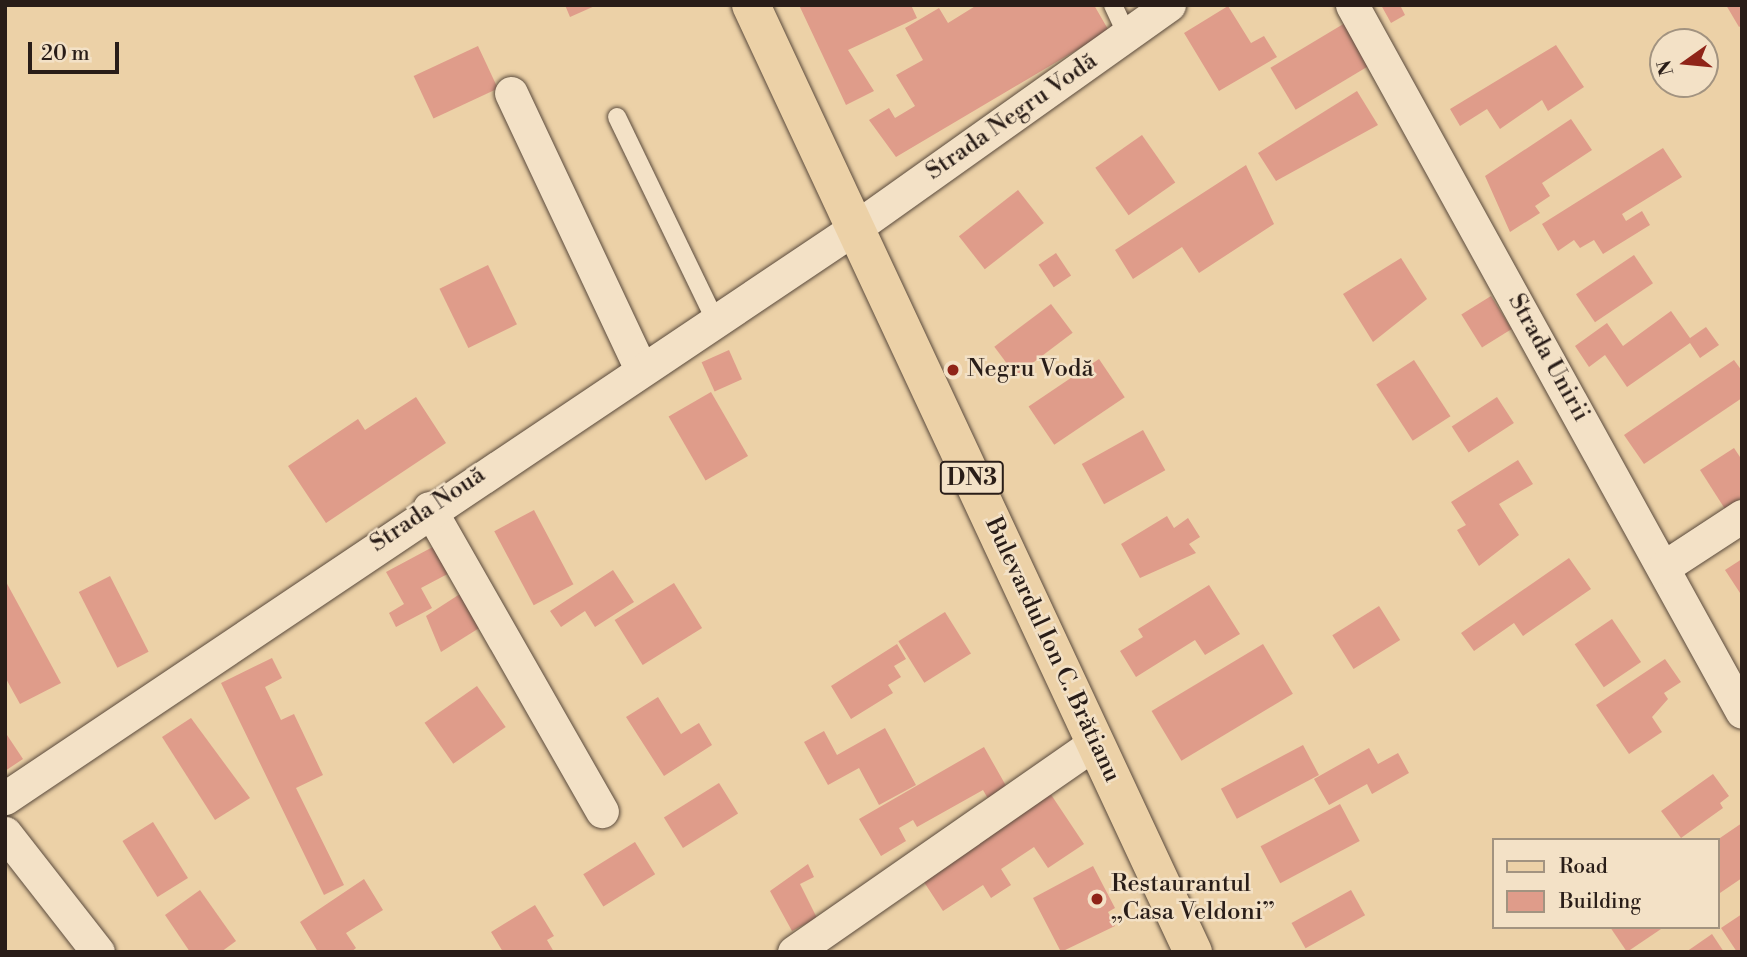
<!DOCTYPE html>
<html>
<head>
<meta charset="utf-8">
<style>
  body { margin:0 }
  #map { position:relative; width:1747px; height:957px; overflow:hidden; background:#ecd1a7; font-family:"Libre Bodoni",serif }
  div>[style] { position:absolute }
  .building>* { inset:0; background:#df9c8a; transform-origin:0 0 }
  .roads { filter:drop-shadow(0 0 2px #5a4a3c) drop-shadow(0 0 2px #5a4a3c) }
  .lane>* { height:18px; margin:-9px; padding:0 9px; transform-origin:9px; border-radius:9px; background:#f3e1c6 }
  .street>* { height:33px; margin:-16.5px; padding:0 16.5px; transform-origin:16.5px; border-radius:16.5px; background:#f3e1c6 }
  .primary>* { height:38px; margin:-19px; padding:0 19px; transform-origin:19px; border-radius:19px; background:#ecd1a7 }
  .dots>* { width:19px; height:19px; translate:-50% -50%; box-sizing:border-box; border:4px solid #f3e1c6; border-radius:50% }
  span { translate:-50% -50%; white-space:nowrap; text-align:center; line-height:1.15; -webkit-text-stroke:5px #f3e1c6; paint-order:stroke }
  .shield-label span { padding:2px 5px; background:#f3e1c6; border:2px solid; border-radius:5px; -webkit-text-stroke-width:0 }
  .shield-label { font-size:23px; color:#291d18; font-weight:700 }
  .street-label { font-size:24px; color:#291d18 }
  .poi-label { font-size:24px; color:#291d18 }
  .left { translate:0 -50%; text-align:left }
  .frame { position:absolute; inset:0; border:7px solid #291d18; pointer-events:none }
  .legend { position:absolute; left:1492px; top:838px; width:228px; height:91px; box-sizing:border-box; background:#f3e1c6; border:2px solid #a29380; margin:0; padding:9px 12px; list-style:none; font-size:21px; color:#291d18 }
  .legend li { display:flex; align-items:center; gap:14px; height:35px }
  .legend b { width:35px; border:2px solid #a29380 }
  .north { position:absolute; left:1649px; top:28px; width:70px; height:70px; box-sizing:border-box; background:#f3e1c6; border:2px solid #a29380; border-radius:50%; rotate:255deg; font-size:19px; font-weight:700; line-height:28px; text-align:center; color:#291d18 }
  .north::after { content:''; display:block; margin:auto; width:24px; height:32px; background:#8f2418; clip-path:polygon(50% 0,100% 100%,50% 72%,0 100%) }
  .scale { position:absolute; left:28px; top:42px; width:91px; height:32px; box-sizing:border-box; border:4px solid #291d18; border-top:0; padding-left:9px; font-size:21px; line-height:24px; white-space:nowrap; color:#291d18; -webkit-text-stroke:5px #f3e1c6; paint-order:stroke }
</style>
</head>
<body>
<div id="map">
  <div class="building">
    <div style="clip-path:polygon(565px 5px,597px 5px,570px 17px)"></div>
    <div style="clip-path:polygon(799px 5px,911px 5px,917px 18px,848px 50px,874px 91px,846px 105px)"></div>
    <div style="clip-path:polygon(977px 5px,1094px 5px,1109px 31px,896px 157px,869px 120px,889px 108px,895px 118px,915px 106px,896px 75px,923px 60px,905px 28px,939px 8px,948px 23px)"></div>
    <div style="clip-path:polygon(1381px 5px,1400px 5px,1405px 15px,1391px 23px)"></div>
    <div style="clip-path:polygon(1726px 5px,1742px 5px,1742px 25px,1739px 27px)"></div>
    <div style="clip-path:polygon(1228px 6px,1251px 43px,1264px 36px,1277px 57px,1219px 91px,1184px 33px)"></div>
    <div style="left:1345px;top:23px;width:49px;height:87px;rotate:59deg"></div>
    <div style="clip-path:polygon(1556px 45px,1584px 87px,1548px 111px,1542px 100px,1500px 129px,1487px 109px,1460px 126px,1450px 109px)"></div>
    <div style="left:478px;top:46px;width:47px;height:71px;rotate:65deg"></div>
    <div style="clip-path:polygon(1357px 91px,1378px 125px,1276px 181px,1258px 153px)"></div>
    <div style="clip-path:polygon(1571px 119px,1592px 150px,1542px 183px,1550px 196px,1535px 206px,1540px 213px,1510px 232px,1485px 176px)"></div>
    <div style="left:1142px;top:135px;width:58px;height:57px;rotate:55deg"></div>
    <div style="clip-path:polygon(1663px 148px,1682px 177px,1622px 214px,1626px 221px,1642px 211px,1650px 225px,1603px 254px,1594px 240px,1580px 248px,1574px 240px,1558px 251px,1542px 224px)"></div>
    <div style="clip-path:polygon(1246px 165px,1274px 224px,1199px 273px,1182px 247px,1133px 279px,1115px 250px)"></div>
    <div style="left:1018px;top:190px;width:42px;height:75px;rotate:52deg"></div>
    <div style="left:1056px;top:253px;width:27px;height:21px;rotate:56deg"></div>
    <div style="left:1634px;top:255px;width:34px;height:70px;rotate:56deg"></div>
    <div style="clip-path:polygon(1401px 258px,1427px 299px,1373px 342px,1343px 294px)"></div>
    <div style="left:488px;top:265px;width:66px;height:54px;rotate:64deg"></div>
    <div style="left:1491px;top:296px;width:39px;height:35px;rotate:58deg"></div>
    <div style="left:1051px;top:304px;width:36px;height:71px;rotate:53deg"></div>
    <div style="clip-path:polygon(1671px 311px,1690px 338px,1706px 327px,1719px 345px,1700px 358px,1690px 343px,1627px 387px,1605px 355px,1589px 367px,1575px 346px,1607px 323px,1623px 346px)"></div>
    <div style="left:729px;top:350px;width:32px;height:30px;rotate:66deg"></div>
    <div style="left:1099px;top:359px;width:46px;height:85px;rotate:56deg"></div>
    <div style="left:1414px;top:360px;width:67px;height:45px;rotate:57deg"></div>
    <div style="clip-path:polygon(1734px 360px,1742px 371px,1742px 398px,1644px 464px,1624px 435px)"></div>
    <div style="left:711px;top:392px;width:74px;height:49px;rotate:60deg"></div>
    <div style="clip-path:polygon(416px 397px,446px 443px,326px 523px,288px 466px,358px 419px,365px 430px)"></div>
    <div style="left:1497px;top:397px;width:31px;height:54px;rotate:57deg"></div>
    <div style="left:1143px;top:430px;width:46px;height:70px;rotate:61deg"></div>
    <div style="clip-path:polygon(1734px 448px,1742px 460px,1742px 498px,1725px 509px,1700px 470px)"></div>
    <div style="clip-path:polygon(1518px 460px,1533px 484px,1499px 504px,1519px 535px,1479px 566px,1457px 530px,1466px 525px,1451px 502px)"></div>
    <div style="left:534px;top:510px;width:84px;height:45px;rotate:62deg"></div>
    <div style="clip-path:polygon(1167px 516px,1174px 528px,1188px 518px,1200px 537px,1189px 544px,1196px 553px,1140px 578px,1121px 544px)"></div>
    <div style="clip-path:polygon(442px 542px,457px 569px,421px 588px,432px 608px,396px 627px,389px 613px,404px 604px,386px 572px)"></div>
    <div style="clip-path:polygon(1569px 558px,1591px 589px,1523px 636px,1514px 623px,1474px 651px,1461px 633px)"></div>
    <div style="clip-path:polygon(1742px 559px,1742px 596px,1725px 570px)"></div>
    <div style="clip-path:polygon(613px 570px,634px 602px,595px 627px,585px 611px,561px 627px,550px 611px)"></div>
    <div style="left:110px;top:576px;width:85px;height:35px;rotate:63deg"></div>
    <div style="clip-path:polygon(5px 580px,61px 683px,20px 704px,5px 677px)"></div>
    <div style="left:674px;top:583px;width:53px;height:70px;rotate:58deg"></div>
    <div style="clip-path:polygon(1209px 585px,1240px 634px,1205px 655px,1195px 640px,1136px 677px,1120px 651px,1143px 637px,1138px 629px)"></div>
    <div style="clip-path:polygon(463px 592px,484px 625px,441px 652px,426px 616px)"></div>
    <div style="left:1379px;top:606px;width:40px;height:55px;rotate:58deg"></div>
    <div style="left:945px;top:612px;width:49px;height:55px;rotate:58deg"></div>
    <div style="left:1612px;top:619px;width:52px;height:45px;rotate:56deg"></div>
    <div style="clip-path:polygon(897px 644px,906px 659px,894px 666px,901px 677px,888px 685px,893px 693px,851px 719px,831px 686px)"></div>
    <div style="left:1263px;top:644px;width:58px;height:130px;rotate:59deg"></div>
    <div style="clip-path:polygon(272px 658px,282px 678px,265px 687px,281px 720px,294px 714px,323px 775px,296px 788px,344px 885px,324px 895px,221px 683px)"></div>
    <div style="clip-path:polygon(1665px 659px,1681px 682px,1664px 693px,1668px 699px,1652px 717px,1662px 732px,1629px 754px,1596px 705px)"></div>
    <div style="left:477px;top:686px;width:50px;height:64px;rotate:55deg"></div>
    <div style="clip-path:polygon(658px 697px,681px 734px,699px 723px,712px 745px,664px 776px,626px 717px)"></div>
    <div style="clip-path:polygon(191px 718px,250px 798px,215px 820px,162px 737px)"></div>
    <div style="clip-path:polygon(885px 728px,916px 785px,879px 805px,859px 768px,828px 785px,804px 742px,824px 731px,837px 755px)"></div>
    <div style="clip-path:polygon(5px 732px,23px 759px,5px 771px)"></div>
    <div style="left:1303px;top:745px;width:34px;height:93px;rotate:62deg"></div>
    <div style="clip-path:polygon(984px 747px,1009px 791px,990px 802px,983px 790px,917px 827px,913px 820px,899px 828px,906px 841px,881px 856px,859px 819px)"></div>
    <div style="clip-path:polygon(1369px 748px,1378px 764px,1398px 753px,1409px 773px,1372px 794px,1367px 784px,1329px 805px,1314px 779px)"></div>
    <div style="clip-path:polygon(1713px 774px,1729px 796px,1720px 803px,1723px 808px,1681px 838px,1661px 811px)"></div>
    <div style="left:719px;top:783px;width:36px;height:65px;rotate:58deg"></div>
    <div style="clip-path:polygon(1048px 790px,1084px 844px,1048px 868px,1034px 847px,1001px 869px,1011px 885px,991px 898px,983px 885px,943px 911px,920px 876px)"></div>
    <div style="left:1340px;top:804px;width:42px;height:90px;rotate:62deg"></div>
    <div style="left:153px;top:822px;width:66px;height:36px;rotate:58deg"></div>
    <div style="clip-path:polygon(1742px 823px,1742px 878px,1717px 895px,1717px 840px)"></div>
    <div style="left:635px;top:842px;width:38px;height:61px;rotate:58deg"></div>
    <div style="clip-path:polygon(808px 864px,814px 877px,800px 884px,817px 918px,792px 931px,770px 891px)"></div>
    <div style="clip-path:polygon(1093px 866px,1115px 908px,1108px 912px,1115px 926px,1061px 952px,1033px 898px)"></div>
    <div style="clip-path:polygon(364px 879px,383px 910px,346px 933px,356px 948px,351px 952px,318px 952px,300px 922px)"></div>
    <div style="clip-path:polygon(200px 890px,236px 941px,221px 952px,190px 952px,165px 915px)"></div>
    <div style="left:1351px;top:890px;width:29px;height:68px;rotate:61deg"></div>
    <div style="clip-path:polygon(535px 905px,554px 936px,547px 940px,554px 952px,503px 952px,491px 932px)"></div>
    <div style="clip-path:polygon(1742px 914px,1742px 952px,1737px 952px,1721px 928px)"></div>
    <div style="clip-path:polygon(1610px 927px,1664px 927px,1627px 952px)"></div>
    <div style="clip-path:polygon(1712px 934px,1724px 952px,1686px 952px)"></div>
  </div>
  <div class="roads">
    <div class="lane">
      <div style="left:1113px;top:5px;width:33px;rotate:65deg"></div>
      <div style="left:617px;top:117px;width:225px;rotate:64.2deg"></div>
    </div>
    <div class="street">
      <div style="left:1352px;top:5px;width:807px;rotate:61.12deg"></div>
      <div style="left:511px;top:93px;width:305px;rotate:64.8deg"></div>
      <div style="left:429px;top:508px;width:349px;rotate:60.3deg"></div>
      <div style="left:1664px;top:567px;width:93px;rotate:-33.2deg"></div>
      <div style="left:5px;top:798px;width:1023px;rotate:-33.85deg"></div>
      <div style="left:855px;top:228px;width:385px;rotate:-35.4deg"></div>
      <div style="left:5px;top:833px;width:151px;rotate:52deg"></div>
      <div style="left:794px;top:952px;width:366px;rotate:-34.8deg"></div>
    </div>
    <div class="primary">
      <div style="left:751px;top:5px;width:1045px;rotate:64.98deg"></div>
    </div>
  </div>
  <div class="dots">
    <div style="left:953px;top:370px;background:#8f2418"></div>
    <div style="left:1097px;top:899px;background:#8f2418"></div>
  </div>
  <div class="shield-label">
    <span style="left:972px;top:478px">DN3</span>
  </div>
  <div class="street-label">
    <span style="left:1012px;top:117px;rotate:-35deg">Strada Negru Vodă</span>
    <span style="left:1548px;top:358px;rotate:61deg">Strada Unirii</span>
    <span style="left:428px;top:510px;rotate:-34deg">Strada Nouă</span>
    <span style="left:1052px;top:650px;rotate:65deg">Bulevardul Ion C. Brătianu</span>
  </div>
  <div class="poi-label">
    <span class="left" style="left:967px;top:370px">Negru Vodă</span>
    <span class="left" style="left:1111px;top:899px">Restaurantul<br>„Casa Veldoni”</span>
  </div>
  <div class="frame"></div>
  <ul class="legend">
  <li><b style="height:9px;background:#ecd1a7"></b>Road</li>
  <li><b style="height:19px;background:#df9c8a"></b>Building</li>
  </ul>
  <div class="north">N</div>
  <div class="scale">20 m</div>
</div>
</body>
</html>
